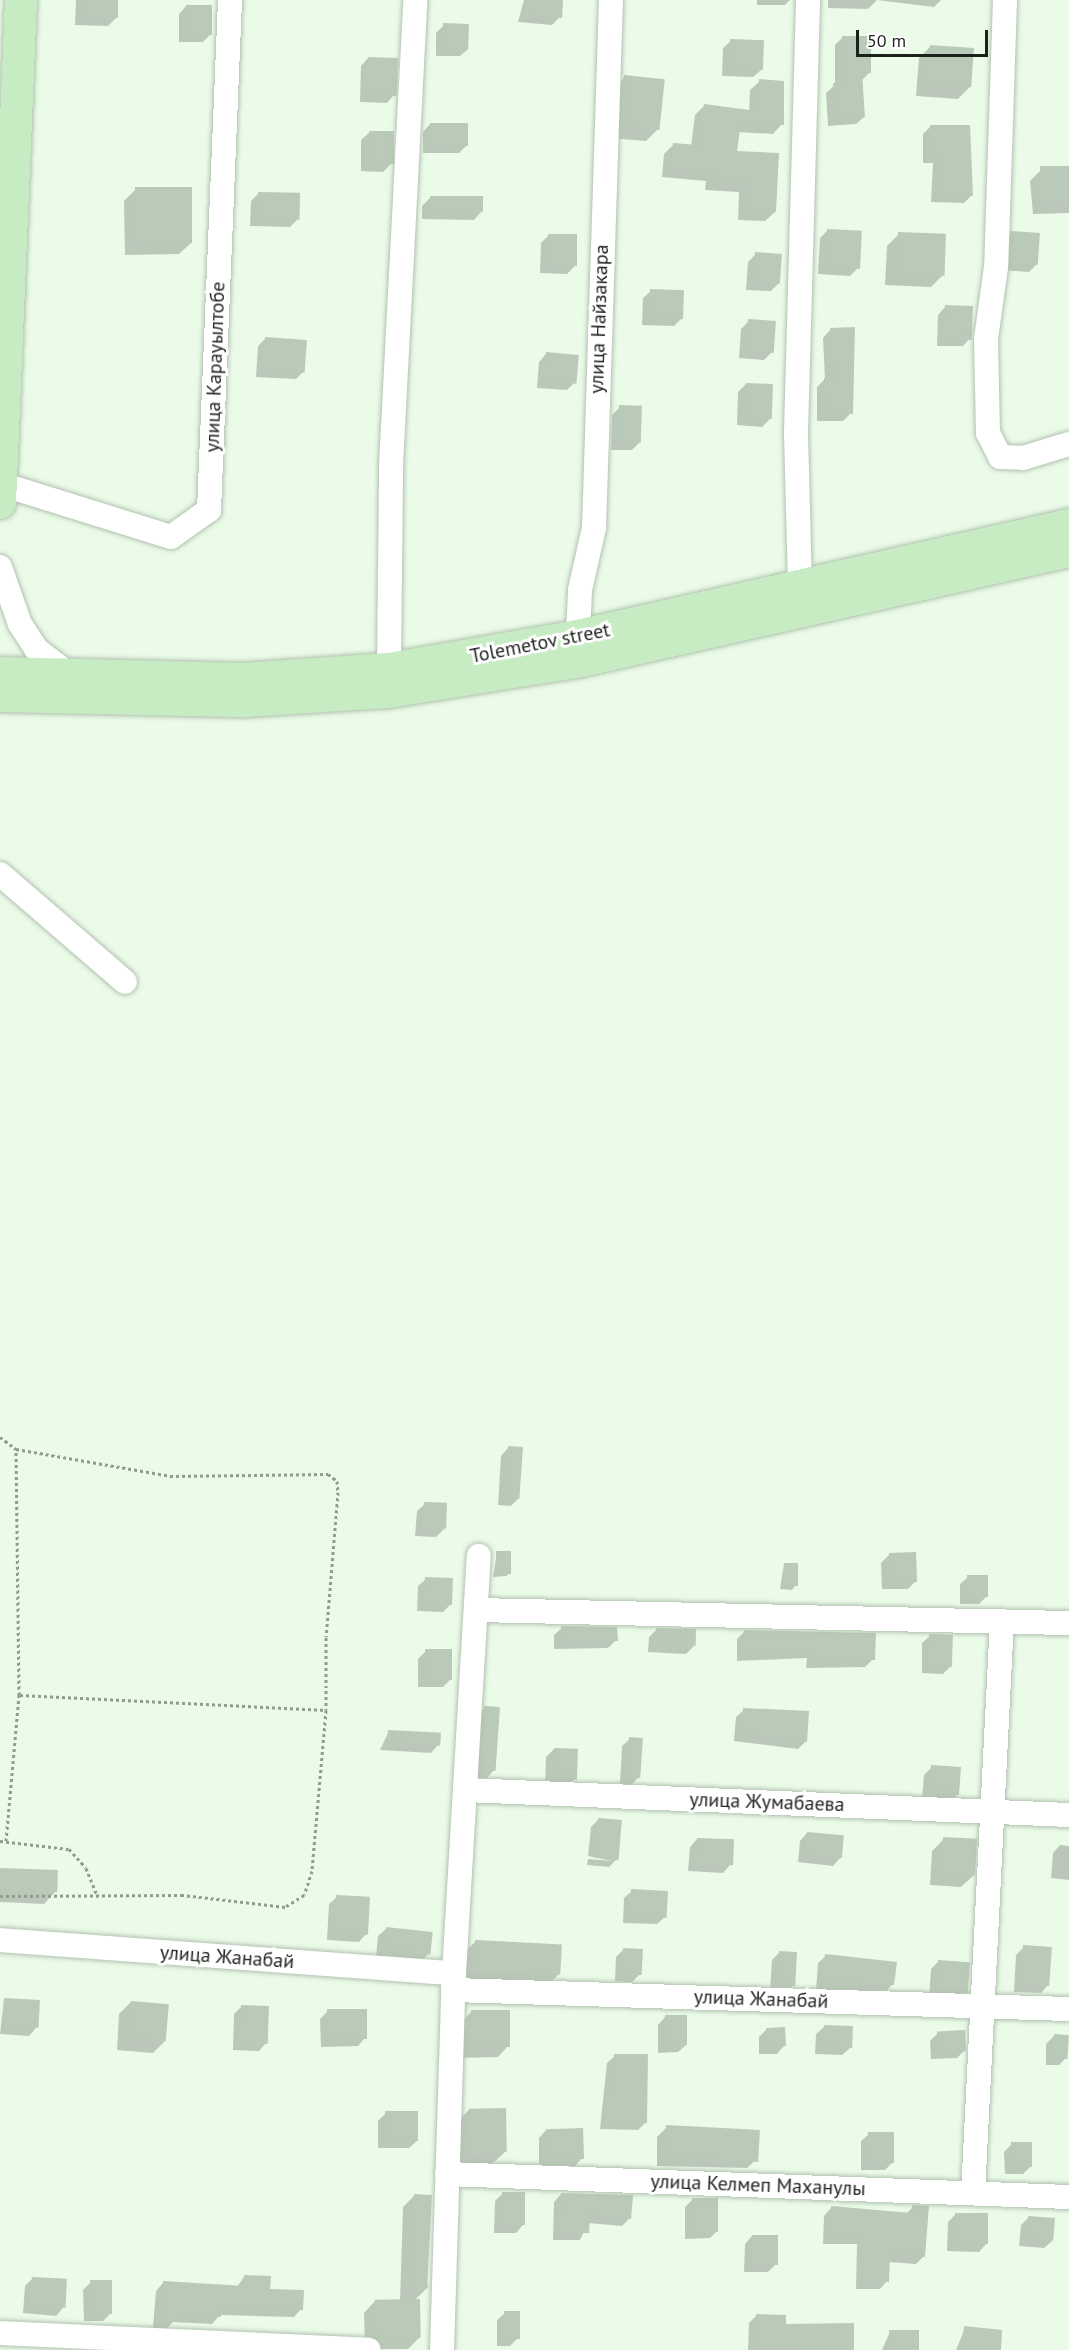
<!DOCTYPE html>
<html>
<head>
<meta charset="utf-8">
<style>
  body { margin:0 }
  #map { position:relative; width:1069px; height:2350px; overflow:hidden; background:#eafbe8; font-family:"PT Sans",sans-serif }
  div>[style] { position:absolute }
  .shadow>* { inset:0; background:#0003 }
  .building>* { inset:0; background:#bacab8; transform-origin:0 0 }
  .path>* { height:3px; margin-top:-1.5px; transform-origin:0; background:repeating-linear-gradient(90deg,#8f9c8e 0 3px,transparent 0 6px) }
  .roads { filter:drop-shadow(0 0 2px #b2c2b0) drop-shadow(0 0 2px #b2c2b0) }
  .minor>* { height:24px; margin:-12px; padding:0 12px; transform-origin:12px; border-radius:12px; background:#fff }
  .major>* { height:32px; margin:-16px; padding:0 16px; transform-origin:16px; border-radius:16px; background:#c7ebc3 }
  span { translate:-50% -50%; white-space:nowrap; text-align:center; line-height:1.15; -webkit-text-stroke:6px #fff; paint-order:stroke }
  .street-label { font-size:20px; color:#1c221b }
  .scale { position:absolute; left:856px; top:30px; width:132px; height:27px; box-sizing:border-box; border:3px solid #1c221b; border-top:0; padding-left:8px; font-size:18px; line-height:21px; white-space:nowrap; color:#1c221b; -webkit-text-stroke:4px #fff; paint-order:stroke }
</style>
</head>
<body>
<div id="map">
  <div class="shadow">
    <div style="clip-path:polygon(76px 0,117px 0,116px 18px,108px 26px,75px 25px)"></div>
    <div style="clip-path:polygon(524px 0,562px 0,560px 17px,552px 25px,518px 22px)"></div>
    <div style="clip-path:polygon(757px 0,790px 0,785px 5px,757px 5px)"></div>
    <div style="clip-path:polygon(828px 0,877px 0,868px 9px,828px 8px)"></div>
    <div style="clip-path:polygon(877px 0,941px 0,934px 7px)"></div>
    <div style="clip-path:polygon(186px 6px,210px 35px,203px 42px,179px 42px,179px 14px)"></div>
    <div style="clip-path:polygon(444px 25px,468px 49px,460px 56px,436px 56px,436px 33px)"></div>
    <div style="clip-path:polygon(843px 37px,870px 72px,861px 81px,864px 117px,856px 124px,828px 126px,826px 93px,835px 85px,835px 45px)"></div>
    <div style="clip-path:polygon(731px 41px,761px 70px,753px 77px,722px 76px,723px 48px)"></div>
    <div style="clip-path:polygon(931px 46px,970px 87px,958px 99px,916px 96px,919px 58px)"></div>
    <div style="clip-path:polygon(368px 58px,394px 95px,387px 103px,360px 102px,361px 66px)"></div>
    <div style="clip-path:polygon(625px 77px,658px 129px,646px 141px,610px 138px,613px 89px)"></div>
    <div style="clip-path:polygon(760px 81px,782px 124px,773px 134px,738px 132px,735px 153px,775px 212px,765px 221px,738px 220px,739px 192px,705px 190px,706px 181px,662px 177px,664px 154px,674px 144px,691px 146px,695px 115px,705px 105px,749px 111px,750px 90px)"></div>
    <div style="clip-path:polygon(430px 124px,467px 145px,459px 153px,423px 153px,423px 132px)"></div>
    <div style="clip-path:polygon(931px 126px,971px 196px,964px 203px,931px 202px,933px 163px,923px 163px,923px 134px)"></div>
    <div style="clip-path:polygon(369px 133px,391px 164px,383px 172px,361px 171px,361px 140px)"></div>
    <div style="clip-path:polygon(1069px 168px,1069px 213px,1033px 214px,1030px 181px,1041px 170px)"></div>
    <div style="clip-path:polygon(136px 189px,191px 243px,179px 254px,125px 255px,124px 201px)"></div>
    <div style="clip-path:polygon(258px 194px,298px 219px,290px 227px,250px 226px,251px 201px)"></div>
    <div style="clip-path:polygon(430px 198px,481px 212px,474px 220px,422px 219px,422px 206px)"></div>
    <div style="clip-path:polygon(828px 230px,858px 268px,850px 276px,818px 274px,820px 238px)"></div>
    <div style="clip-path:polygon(1012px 232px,1037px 264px,1029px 272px,1003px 270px,1004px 240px)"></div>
    <div style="clip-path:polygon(899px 234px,943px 275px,931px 287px,885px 285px,887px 246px)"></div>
    <div style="clip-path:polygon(548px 236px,575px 266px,567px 274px,540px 273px,541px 243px)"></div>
    <div style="clip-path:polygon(756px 254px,779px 283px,771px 291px,746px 290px,748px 262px)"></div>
    <div style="clip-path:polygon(651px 291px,681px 319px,674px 326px,642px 325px,643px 298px)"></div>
    <div style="clip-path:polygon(945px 307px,970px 338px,963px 346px,937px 346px,938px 315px)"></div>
    <div style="clip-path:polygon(749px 321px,772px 352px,764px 360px,739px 358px,741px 329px)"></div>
    <div style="clip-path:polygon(830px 330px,851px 413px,843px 421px,817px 421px,817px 387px,825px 379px,823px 338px)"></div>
    <div style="clip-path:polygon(266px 338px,303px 372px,296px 379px,256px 377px,258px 346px)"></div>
    <div style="clip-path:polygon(546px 354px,575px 382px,567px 390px,537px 388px,539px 362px)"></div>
    <div style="clip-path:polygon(746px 384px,770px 419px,762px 427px,737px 425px,738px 392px)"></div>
    <div style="clip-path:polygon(620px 407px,640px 442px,632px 450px,611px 450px,612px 415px)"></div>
    <div style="clip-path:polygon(508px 1448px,519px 1498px,511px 1506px,498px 1505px,501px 1456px)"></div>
    <div style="clip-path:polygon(425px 1504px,444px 1529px,436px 1537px,415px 1536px,417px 1511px)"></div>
    <div style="clip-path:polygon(497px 1553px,510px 1573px,506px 1576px,493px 1577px)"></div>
    <div style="clip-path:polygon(889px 1555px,916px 1581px,908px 1589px,882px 1589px,881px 1563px)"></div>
    <div style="clip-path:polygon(784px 1564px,795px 1586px,792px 1590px,780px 1589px)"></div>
    <div style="clip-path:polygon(968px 1577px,987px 1596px,979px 1604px,960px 1604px,960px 1584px)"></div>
    <div style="clip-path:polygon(426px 1579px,451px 1604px,443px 1612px,417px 1611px,418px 1586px)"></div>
    <div style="clip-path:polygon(562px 1628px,616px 1640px,608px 1648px,554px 1649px,554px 1635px)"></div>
    <div style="clip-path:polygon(656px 1630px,694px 1646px,686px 1654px,648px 1652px,649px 1637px)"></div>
    <div style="clip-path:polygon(744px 1632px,873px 1659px,865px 1667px,806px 1668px,807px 1658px,737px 1661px,737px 1639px)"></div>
    <div style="clip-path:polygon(930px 1636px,951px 1666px,943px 1674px,922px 1673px,922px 1643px)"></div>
    <div style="clip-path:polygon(426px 1651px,451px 1679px,443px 1687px,418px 1687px,418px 1659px)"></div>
    <div style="clip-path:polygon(485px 1708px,494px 1770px,487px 1778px,473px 1777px,477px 1715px)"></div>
    <div style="clip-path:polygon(744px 1710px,806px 1741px,798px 1749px,734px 1741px,736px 1717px)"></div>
    <div style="clip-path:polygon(389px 1731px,438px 1745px,431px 1753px,380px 1750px)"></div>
    <div style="clip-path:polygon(630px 1739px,639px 1777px,631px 1785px,620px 1784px,622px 1746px)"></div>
    <div style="clip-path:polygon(554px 1749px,574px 1780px,567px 1787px,545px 1786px,546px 1757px)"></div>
    <div style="clip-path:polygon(932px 1767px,958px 1794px,950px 1802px,922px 1800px,924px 1775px)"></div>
    <div style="clip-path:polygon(599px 1819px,617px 1859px,609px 1867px,587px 1865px,588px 1859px,612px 1861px,588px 1856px,591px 1827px)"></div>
    <div style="clip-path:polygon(807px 1833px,840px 1858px,833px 1866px,798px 1862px,800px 1841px)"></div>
    <div style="clip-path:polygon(697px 1839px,730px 1865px,723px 1873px,688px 1871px,690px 1847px)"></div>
    <div style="clip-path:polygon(944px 1839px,973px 1876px,961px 1887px,930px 1885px,932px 1851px)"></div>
    <div style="clip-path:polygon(1060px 1845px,1069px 1846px,1069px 1880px,1051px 1878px,1053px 1853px)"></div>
    <div style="clip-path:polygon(0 1869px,55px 1892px,44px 1904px,0 1902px)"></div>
    <div style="clip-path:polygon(632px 1891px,665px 1917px,657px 1924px,623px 1923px,624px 1898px)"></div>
    <div style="clip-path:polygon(337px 1897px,366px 1934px,359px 1942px,327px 1940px,329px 1904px)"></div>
    <div style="clip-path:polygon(386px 1929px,429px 1953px,422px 1961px,376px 1957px,378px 1936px)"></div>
    <div style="clip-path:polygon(476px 1941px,559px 1974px,547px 1986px,462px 1981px,464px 1953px)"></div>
    <div style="clip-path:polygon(1024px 1947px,1048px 1985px,1041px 1993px,1014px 1992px,1016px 1955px)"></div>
    <div style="clip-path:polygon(624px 1949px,640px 1974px,632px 1982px,615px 1981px,616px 1957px)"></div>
    <div style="clip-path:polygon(780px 1952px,793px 1985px,786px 1993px,770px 1992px,772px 1960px)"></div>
    <div style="clip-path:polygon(826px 1956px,893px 1984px,885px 1992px,816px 1990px,818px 1963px)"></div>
    <div style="clip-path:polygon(938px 1962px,967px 1991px,960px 1999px,929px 1998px,931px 1969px)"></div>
    <div style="clip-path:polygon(4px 2000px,36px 2028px,29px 2036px,0 2034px)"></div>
    <div style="clip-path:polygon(131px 2002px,165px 2041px,153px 2053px,117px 2050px,119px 2014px)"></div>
    <div style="clip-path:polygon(242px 2006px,266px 2043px,259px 2051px,233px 2050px,234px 2014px)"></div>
    <div style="clip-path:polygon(328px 2011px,365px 2038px,358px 2046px,321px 2047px,320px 2019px)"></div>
    <div style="clip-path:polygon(471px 2012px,509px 2045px,498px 2057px,460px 2058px,460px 2024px)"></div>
    <div style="clip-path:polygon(665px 2017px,686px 2045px,678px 2052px,658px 2053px,658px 2025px)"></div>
    <div style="clip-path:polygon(824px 2027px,850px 2048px,842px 2055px,815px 2054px,816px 2034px)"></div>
    <div style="clip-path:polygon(767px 2029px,784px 2046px,777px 2054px,759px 2054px,759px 2037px)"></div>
    <div style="clip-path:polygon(938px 2033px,964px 2051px,957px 2058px,931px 2059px,930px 2041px)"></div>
    <div style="clip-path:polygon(1054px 2036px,1067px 2057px,1059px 2065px,1046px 2065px,1046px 2044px)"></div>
    <div style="clip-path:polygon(615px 2056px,646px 2122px,638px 2130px,600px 2129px,607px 2063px)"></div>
    <div style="clip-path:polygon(469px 2110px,505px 2152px,493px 2163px,458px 2164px,457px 2122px)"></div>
    <div style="clip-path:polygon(386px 2113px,417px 2141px,409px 2148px,378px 2148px,378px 2121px)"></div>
    <div style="clip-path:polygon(667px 2127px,758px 2158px,747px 2168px,657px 2166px,657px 2137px)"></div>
    <div style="clip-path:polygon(546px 2130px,582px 2158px,575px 2166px,539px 2167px,539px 2138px)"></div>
    <div style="clip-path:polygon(869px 2134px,893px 2162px,885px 2170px,861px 2170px,861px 2141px)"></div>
    <div style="clip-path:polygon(1012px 2144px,1031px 2166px,1023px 2174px,1005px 2174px,1004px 2152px)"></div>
    <div style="clip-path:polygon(502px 2194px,523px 2225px,516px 2233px,494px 2233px,495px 2201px)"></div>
    <div style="clip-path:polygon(561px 2194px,629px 2219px,622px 2226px,588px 2223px,580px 2240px,553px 2240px,554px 2202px)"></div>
    <div style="clip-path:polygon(414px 2196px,428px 2287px,415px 2300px,420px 2337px,408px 2349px,365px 2349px,364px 2313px,375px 2301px,400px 2301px,403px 2207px)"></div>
    <div style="clip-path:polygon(692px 2200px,717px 2231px,710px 2238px,685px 2239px,685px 2207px)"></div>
    <div style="clip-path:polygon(913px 2207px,924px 2256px,916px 2264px,888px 2262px,887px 2281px,880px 2289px,856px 2289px,857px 2244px,823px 2244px,824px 2216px,831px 2208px,906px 2214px)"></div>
    <div style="clip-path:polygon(955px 2215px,986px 2244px,979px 2252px,947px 2251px,948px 2222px)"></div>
    <div style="clip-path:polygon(1029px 2217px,1052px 2241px,1044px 2248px,1019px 2246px,1021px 2225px)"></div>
    <div style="clip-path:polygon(752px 2236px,776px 2264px,768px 2272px,744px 2272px,745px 2244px)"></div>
    <div style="clip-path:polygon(244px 2277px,301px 2309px,294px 2317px,220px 2315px,212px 2324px,173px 2322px,166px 2329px,153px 2328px,156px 2291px,163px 2283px,237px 2287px)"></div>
    <div style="clip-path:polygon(33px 2278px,63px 2308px,56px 2316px,23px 2313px,25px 2286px)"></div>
    <div style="clip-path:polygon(91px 2282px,111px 2313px,103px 2321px,84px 2321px,83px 2290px)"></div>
    <div style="clip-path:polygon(505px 2313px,518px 2338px,510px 2346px,497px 2346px,497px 2320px)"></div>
    <div style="clip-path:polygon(757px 2315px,784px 2325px,853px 2325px,852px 2350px,748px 2350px,749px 2323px)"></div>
    <div style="clip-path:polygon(965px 2328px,1000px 2350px,956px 2350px)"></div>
    <div style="clip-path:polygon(890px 2332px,918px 2350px,882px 2350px)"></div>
  </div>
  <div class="building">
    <div style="left:83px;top:0;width:35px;height:18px"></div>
    <div style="clip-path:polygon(526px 0,563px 0,562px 18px,525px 15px)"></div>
    <div style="left:186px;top:5px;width:26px;height:30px"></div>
    <div style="left:443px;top:23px;width:26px;height:26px;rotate:2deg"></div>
    <div style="clip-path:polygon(842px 36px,871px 36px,871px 73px,862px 73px,865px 117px,835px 119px,833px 83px,842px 83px)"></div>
    <div style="left:730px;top:39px;width:34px;height:30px;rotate:2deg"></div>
    <div style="left:930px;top:45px;width:44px;height:39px;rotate:4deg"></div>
    <div style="left:368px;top:57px;width:30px;height:38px;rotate:2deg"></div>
    <div style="left:624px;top:75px;width:41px;height:51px;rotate:6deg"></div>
    <div style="clip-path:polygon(759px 79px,784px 81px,784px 125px,741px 123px,737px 151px,779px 153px,776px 212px,747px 211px,748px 183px,714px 181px,715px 172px,671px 168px,673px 143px,698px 145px,704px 104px,757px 111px)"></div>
    <div style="left:430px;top:123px;width:38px;height:23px"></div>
    <div style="clip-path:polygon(930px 125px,970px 125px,973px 196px,938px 195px,940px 155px,930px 156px)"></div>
    <div style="left:369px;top:131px;width:25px;height:33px"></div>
    <div style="left:1069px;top:166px;width:36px;height:29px;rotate:90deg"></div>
    <div style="left:192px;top:187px;width:56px;height:57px;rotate:90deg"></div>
    <div style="left:258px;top:192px;width:42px;height:27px;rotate:1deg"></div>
    <div style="left:430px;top:196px;width:53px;height:16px"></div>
    <div style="left:827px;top:229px;width:35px;height:38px;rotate:3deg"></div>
    <div style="left:1011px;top:231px;width:29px;height:32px;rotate:4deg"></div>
    <div style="left:898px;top:232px;width:48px;height:42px;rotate:2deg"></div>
    <div style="left:548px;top:234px;width:29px;height:32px"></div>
    <div style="left:755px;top:252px;width:27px;height:30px;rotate:4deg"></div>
    <div style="left:650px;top:289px;width:34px;height:29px;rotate:2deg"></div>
    <div style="left:945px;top:305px;width:28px;height:34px;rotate:2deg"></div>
    <div style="left:748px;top:319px;width:28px;height:32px;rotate:4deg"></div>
    <div style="clip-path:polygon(855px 327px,853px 414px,825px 414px,824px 378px,833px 378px,830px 328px)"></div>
    <div style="left:265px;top:337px;width:42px;height:33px;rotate:4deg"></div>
    <div style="left:546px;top:352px;width:33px;height:29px;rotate:5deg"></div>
    <div style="left:746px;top:383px;width:27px;height:35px;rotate:2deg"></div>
    <div style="left:619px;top:405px;width:23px;height:37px;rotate:2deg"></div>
    <div style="left:508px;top:1446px;width:15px;height:52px;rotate:4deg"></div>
    <div style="left:424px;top:1502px;width:23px;height:26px;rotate:2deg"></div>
    <div style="left:496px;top:1551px;width:15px;height:23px"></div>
    <div style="left:916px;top:1552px;width:30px;height:27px;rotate:88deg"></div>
    <div style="left:784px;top:1563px;width:14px;height:23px"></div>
    <div style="left:967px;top:1575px;width:21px;height:22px"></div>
    <div style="left:425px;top:1577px;width:28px;height:27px;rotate:2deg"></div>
    <div style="clip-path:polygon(561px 1626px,617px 1627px,618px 1641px,561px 1642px)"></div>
    <div style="left:656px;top:1628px;width:40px;height:17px;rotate:1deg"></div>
    <div style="clip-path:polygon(744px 1630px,876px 1633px,875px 1660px,813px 1661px,814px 1651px,744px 1654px)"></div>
    <div style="left:929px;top:1634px;width:24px;height:32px;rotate:2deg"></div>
    <div style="left:425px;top:1649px;width:27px;height:31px"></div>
    <div style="left:484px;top:1706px;width:16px;height:64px;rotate:4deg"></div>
    <div style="clip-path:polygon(743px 1708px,809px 1711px,807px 1742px,741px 1734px)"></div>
    <div style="left:388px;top:1730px;width:53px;height:13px;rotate:3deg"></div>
    <div style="left:629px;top:1737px;width:14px;height:40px;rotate:4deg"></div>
    <div style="left:554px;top:1748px;width:24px;height:31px;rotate:2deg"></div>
    <div style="left:931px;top:1765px;width:30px;height:28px;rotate:4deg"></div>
    <div style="left:598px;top:1818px;width:24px;height:40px;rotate:5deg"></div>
    <div style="left:807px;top:1832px;width:37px;height:23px;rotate:5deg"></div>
    <div style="left:943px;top:1837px;width:34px;height:37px;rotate:3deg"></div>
    <div style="left:697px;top:1838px;width:37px;height:26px;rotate:2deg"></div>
    <div style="left:0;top:1868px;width:58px;height:22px;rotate:2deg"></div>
    <div style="left:631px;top:1889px;width:37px;height:27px;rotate:3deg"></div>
    <div style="left:336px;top:1895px;width:34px;height:38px;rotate:3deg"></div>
    <div style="left:386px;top:1927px;width:47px;height:23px;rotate:6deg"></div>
    <div style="left:475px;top:1940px;width:87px;height:30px;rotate:3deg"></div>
    <div style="left:1023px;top:1945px;width:29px;height:39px;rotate:4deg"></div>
    <div style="left:623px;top:1948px;width:20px;height:26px;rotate:3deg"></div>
    <div style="left:779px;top:1951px;width:18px;height:34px;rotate:3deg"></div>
    <div style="clip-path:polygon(825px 1954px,897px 1962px,894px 1985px,823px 1983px)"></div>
    <div style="left:938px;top:1960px;width:32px;height:31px;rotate:4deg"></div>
    <div style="left:4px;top:1998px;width:36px;height:28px;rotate:3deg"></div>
    <div style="left:131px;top:2001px;width:38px;height:37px;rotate:5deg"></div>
    <div style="left:241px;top:2005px;width:28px;height:38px;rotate:2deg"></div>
    <div style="left:367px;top:2009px;width:30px;height:40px;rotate:90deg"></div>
    <div style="left:471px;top:2010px;width:39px;height:37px"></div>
    <div style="left:687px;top:2015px;width:30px;height:22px;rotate:90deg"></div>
    <div style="left:824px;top:2025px;width:29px;height:22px;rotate:2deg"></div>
    <div style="left:785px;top:2027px;width:19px;height:19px;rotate:87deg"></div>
    <div style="left:965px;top:2030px;width:21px;height:28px;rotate:87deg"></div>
    <div style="left:1054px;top:2034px;width:15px;height:24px;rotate:4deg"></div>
    <div style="clip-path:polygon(614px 2054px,648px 2054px,647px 2123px,607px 2122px,607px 2092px,615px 2092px)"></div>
    <div style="left:506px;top:2108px;width:44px;height:37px;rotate:89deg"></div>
    <div style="left:385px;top:2111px;width:33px;height:30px"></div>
    <div style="left:666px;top:2125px;width:94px;height:32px;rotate:3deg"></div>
    <div style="left:583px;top:2128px;width:31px;height:37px;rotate:88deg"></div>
    <div style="left:868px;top:2132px;width:26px;height:31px"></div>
    <div style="left:1011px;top:2142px;width:21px;height:25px"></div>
    <div style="left:502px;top:2192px;width:23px;height:33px"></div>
    <div style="clip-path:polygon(561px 2193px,633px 2195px,631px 2219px,590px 2215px,589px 2233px,560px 2233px)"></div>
    <div style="left:414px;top:2194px;width:18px;height:94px;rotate:3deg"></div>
    <div style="left:692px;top:2198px;width:26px;height:34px"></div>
    <div style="clip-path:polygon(912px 2205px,929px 2206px,925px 2257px,890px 2254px,889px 2282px,863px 2281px,864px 2237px,830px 2237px,831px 2206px,911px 2213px)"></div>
    <div style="left:955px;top:2213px;width:33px;height:31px"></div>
    <div style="left:1028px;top:2216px;width:27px;height:23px;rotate:4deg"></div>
    <div style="left:752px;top:2235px;width:26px;height:30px"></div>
    <div style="clip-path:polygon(244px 2275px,271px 2276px,270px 2289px,304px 2290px,303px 2310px,221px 2308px,221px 2317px,176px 2314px,175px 2322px,160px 2321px,163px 2281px,244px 2286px)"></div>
    <div style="left:32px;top:2277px;width:35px;height:29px;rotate:3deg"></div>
    <div style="left:112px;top:2280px;width:34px;height:22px;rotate:90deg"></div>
    <div style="left:420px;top:2299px;width:39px;height:45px;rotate:89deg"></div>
    <div style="left:504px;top:2311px;width:16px;height:28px"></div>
    <div style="clip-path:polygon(756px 2314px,786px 2315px,786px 2324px,854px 2323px,854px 2350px,755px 2348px)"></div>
    <div style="clip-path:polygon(964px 2326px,1002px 2330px,1001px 2350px,962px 2350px)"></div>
    <div style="left:889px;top:2330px;width:30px;height:20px"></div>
  </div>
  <div class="path">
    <div style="left:0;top:1437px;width:20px;rotate:37deg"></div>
    <div style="left:16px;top:1449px;width:156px;rotate:9.9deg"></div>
    <div style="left:170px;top:1476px;width:158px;rotate:-0.7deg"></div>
    <div style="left:328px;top:1474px;width:11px;rotate:38deg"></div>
    <div style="left:337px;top:1481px;width:11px;rotate:85deg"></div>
    <div style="left:338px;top:1492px;width:145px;rotate:94.7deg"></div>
    <div style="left:326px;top:1637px;width:73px;rotate:90deg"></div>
    <div style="left:326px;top:1710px;width:162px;rotate:95deg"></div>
    <div style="left:312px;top:1871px;width:25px;rotate:108deg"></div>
    <div style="left:304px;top:1895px;width:22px;rotate:148deg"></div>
    <div style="left:285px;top:1907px;width:103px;rotate:-173.3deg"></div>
    <div style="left:183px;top:1895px;width:183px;rotate:179.7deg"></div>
    <div style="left:20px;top:1695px;width:306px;rotate:2.8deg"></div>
    <div style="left:0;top:1841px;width:69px;rotate:6.6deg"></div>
    <div style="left:69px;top:1849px;width:25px;rotate:48deg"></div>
    <div style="left:86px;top:1868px;width:31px;rotate:68deg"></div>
    <div style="left:6px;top:1841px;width:147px;rotate:-84.9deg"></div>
    <div style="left:19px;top:1695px;width:246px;rotate:-90.7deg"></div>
  </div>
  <div class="roads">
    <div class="minor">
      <div style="left:1005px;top:0;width:267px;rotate:91.9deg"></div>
      <div style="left:996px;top:267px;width:73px;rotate:97.9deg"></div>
      <div style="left:986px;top:339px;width:94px;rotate:88.8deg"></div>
      <div style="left:988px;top:433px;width:27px;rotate:63deg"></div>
      <div style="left:1000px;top:457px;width:23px;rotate:2deg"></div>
      <div style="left:1023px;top:458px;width:48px;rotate:-16.9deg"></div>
      <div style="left:1px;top:484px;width:178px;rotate:17.3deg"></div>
      <div style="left:171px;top:537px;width:47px;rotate:-35.4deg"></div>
      <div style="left:209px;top:510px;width:510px;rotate:-87.64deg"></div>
      <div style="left:0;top:567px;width:60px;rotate:70.7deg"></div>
      <div style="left:20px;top:624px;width:30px;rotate:57deg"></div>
      <div style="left:36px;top:649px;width:44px;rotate:37.6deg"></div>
      <div style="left:800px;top:586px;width:154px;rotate:-91.5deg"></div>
      <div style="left:796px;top:432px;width:432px;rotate:-88.4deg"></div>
      <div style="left:578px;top:636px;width:46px;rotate:-87.5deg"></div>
      <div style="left:580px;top:590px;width:64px;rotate:-77.3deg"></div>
      <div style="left:594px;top:528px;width:528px;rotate:-88.16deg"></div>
      <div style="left:389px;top:669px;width:204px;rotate:-89.4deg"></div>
      <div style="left:391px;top:465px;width:466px;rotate:-87deg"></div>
      <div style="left:0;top:874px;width:165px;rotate:40.8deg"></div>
      <div style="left:476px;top:1610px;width:593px;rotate:1.26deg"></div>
      <div style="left:465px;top:1790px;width:605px;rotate:2.37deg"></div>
      <div style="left:0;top:1940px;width:455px;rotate:4.2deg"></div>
      <div style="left:453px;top:1990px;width:616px;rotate:1.77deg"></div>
      <div style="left:447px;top:2174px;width:622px;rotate:2.12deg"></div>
      <div style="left:973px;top:2193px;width:573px;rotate:-87.1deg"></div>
      <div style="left:0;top:2333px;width:369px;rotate:2.6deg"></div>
      <div style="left:442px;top:2350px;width:360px;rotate:-88.2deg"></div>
      <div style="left:453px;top:1990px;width:435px;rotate:-86.6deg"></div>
    </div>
    <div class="major">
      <div style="left:0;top:503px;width:503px;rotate:-87.61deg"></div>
      <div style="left:0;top:673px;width:243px;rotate:1.4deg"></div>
      <div style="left:243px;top:679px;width:146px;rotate:-3.9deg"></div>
      <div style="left:389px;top:669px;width:192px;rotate:-9.9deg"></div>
      <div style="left:578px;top:636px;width:503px;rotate:-12.74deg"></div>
      <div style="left:0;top:696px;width:245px;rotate:1.2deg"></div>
      <div style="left:245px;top:701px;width:143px;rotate:-3.6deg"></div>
      <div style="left:388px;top:692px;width:195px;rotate:-9.1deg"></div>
      <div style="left:581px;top:661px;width:500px;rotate:-12.7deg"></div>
    </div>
  </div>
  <div class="street-label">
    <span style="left:599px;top:319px;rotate:-88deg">улица Найзакара</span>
    <span style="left:215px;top:367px;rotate:-88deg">улица Карауылтобе</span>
    <span style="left:540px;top:643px;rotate:-11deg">Tolemetov street</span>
    <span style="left:767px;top:1802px;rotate:2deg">улица Жумабаева</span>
    <span style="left:227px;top:1957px;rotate:4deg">улица Жанабай</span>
    <span style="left:761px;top:1999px;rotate:2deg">улица Жанабай</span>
    <span style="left:758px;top:2185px;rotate:2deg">улица Келмеп Маханулы</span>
  </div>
  <div class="scale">50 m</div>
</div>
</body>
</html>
